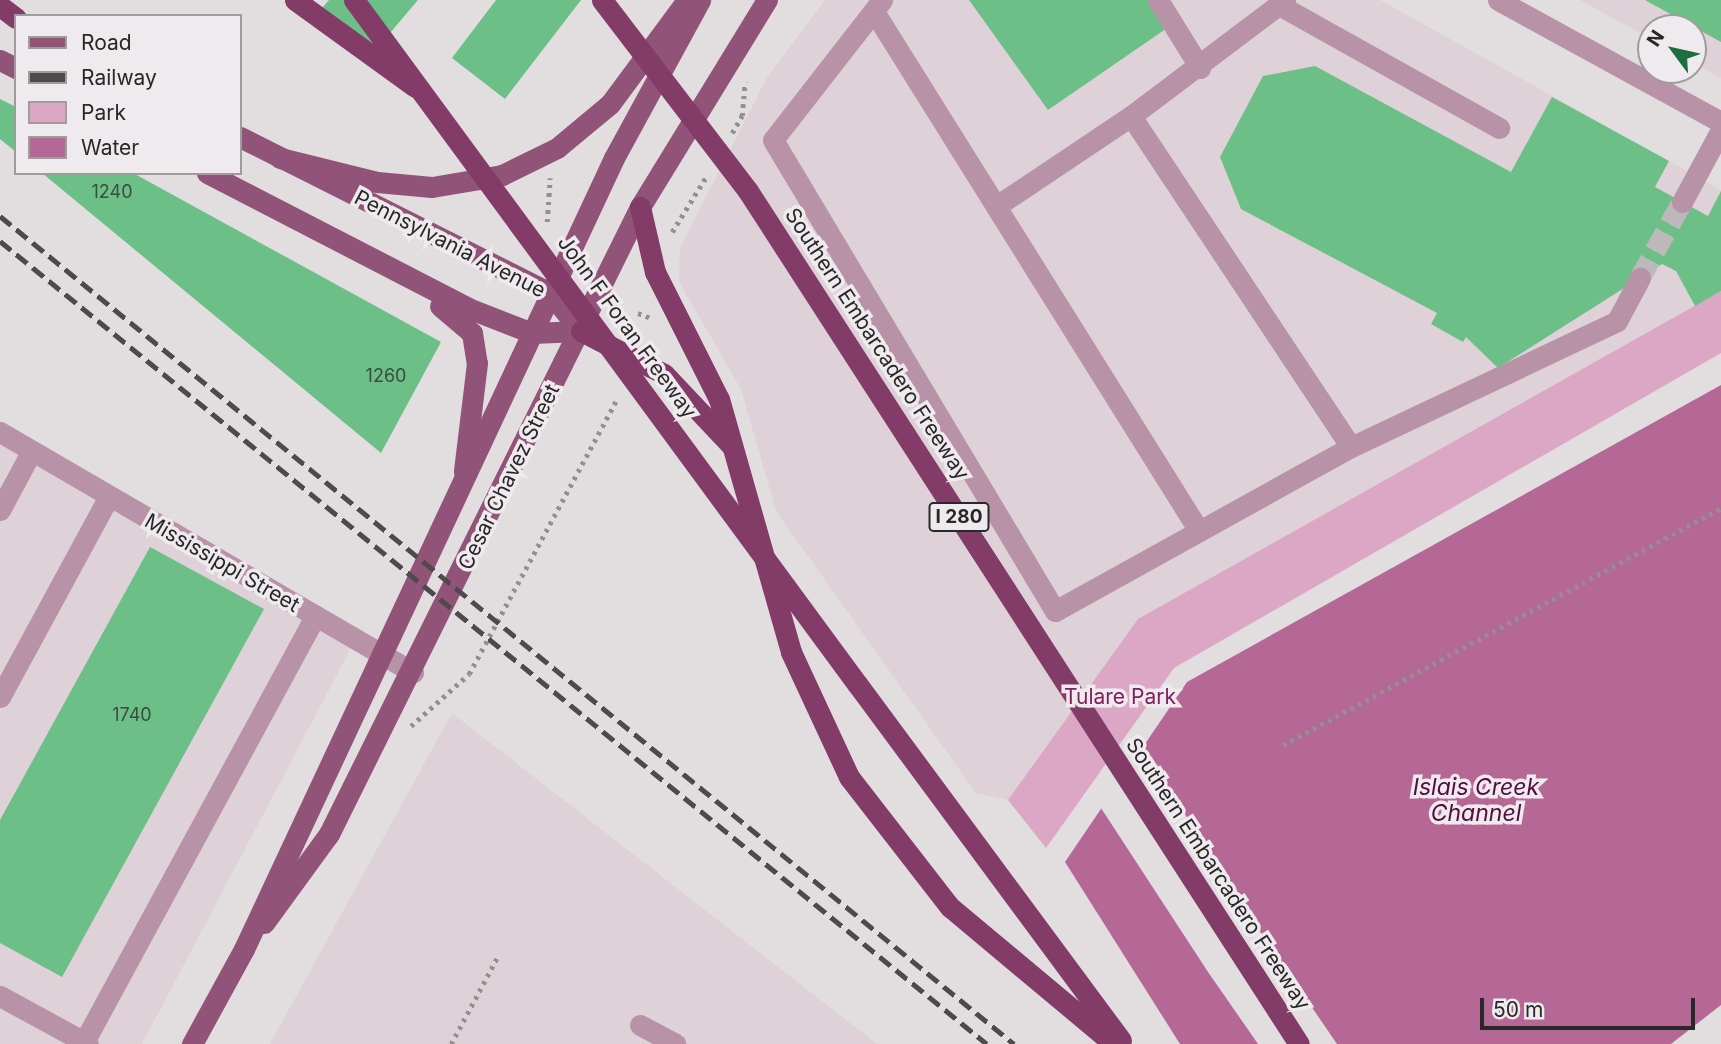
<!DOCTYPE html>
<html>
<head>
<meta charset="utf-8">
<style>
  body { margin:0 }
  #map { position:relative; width:1721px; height:1044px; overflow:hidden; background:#e2dddf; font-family:Inter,sans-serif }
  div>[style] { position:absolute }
  .built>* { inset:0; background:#ded1d8 }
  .green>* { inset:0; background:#dca7c5 }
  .water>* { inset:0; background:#b56896 }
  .pier>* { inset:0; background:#e2dddf }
  .building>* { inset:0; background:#6dbf88 }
  .minor-tunnel>* { height:21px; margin-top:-10.5px; transform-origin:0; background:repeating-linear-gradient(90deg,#bdb9ba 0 21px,transparent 0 31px) }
  .path>* { height:4.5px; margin-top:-2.25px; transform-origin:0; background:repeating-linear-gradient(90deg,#949092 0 3.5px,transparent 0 8.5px) }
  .minor>* { height:21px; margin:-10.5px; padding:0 10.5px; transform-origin:10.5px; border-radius:10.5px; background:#b893a7 }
  .major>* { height:21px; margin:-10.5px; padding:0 10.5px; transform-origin:10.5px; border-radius:10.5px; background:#925378 }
  .highway>* { height:21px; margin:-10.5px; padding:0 10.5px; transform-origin:10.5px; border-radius:10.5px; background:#833b68 }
  .rail>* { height:5px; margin-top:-2.5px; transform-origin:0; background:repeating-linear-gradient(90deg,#4c4a4b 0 14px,transparent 0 21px) }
  .highway-bridge>* { height:21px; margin:-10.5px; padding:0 10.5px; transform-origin:10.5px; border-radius:10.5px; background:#833b68 }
  span { translate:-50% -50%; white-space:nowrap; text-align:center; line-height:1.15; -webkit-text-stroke:7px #efeaed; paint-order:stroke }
  .number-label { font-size:18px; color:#3a4d40 }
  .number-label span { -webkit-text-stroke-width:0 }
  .shield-label span { padding:2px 5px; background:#efeaed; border:2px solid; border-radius:5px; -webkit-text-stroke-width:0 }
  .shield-label { font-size:19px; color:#292728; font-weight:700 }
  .street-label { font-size:21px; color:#292728 }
  .park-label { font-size:21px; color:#7e215f }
  .water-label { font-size:23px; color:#530c3d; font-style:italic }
  .legend { position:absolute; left:14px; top:14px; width:228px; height:161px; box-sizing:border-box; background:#efeaed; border:2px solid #a09c9e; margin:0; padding:9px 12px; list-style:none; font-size:21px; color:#292728 }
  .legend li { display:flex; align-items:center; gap:14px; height:35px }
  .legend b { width:35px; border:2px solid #a09c9e }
  .north { position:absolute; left:1637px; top:14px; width:70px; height:70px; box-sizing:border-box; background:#efeaed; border:2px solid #a09c9e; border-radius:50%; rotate:303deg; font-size:19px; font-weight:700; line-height:28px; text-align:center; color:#292728 }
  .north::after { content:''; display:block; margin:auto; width:24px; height:32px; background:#1d6e3f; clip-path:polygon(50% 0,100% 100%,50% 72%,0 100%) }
  .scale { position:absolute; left:1480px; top:998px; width:215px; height:32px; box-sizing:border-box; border:4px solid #292728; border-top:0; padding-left:9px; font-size:21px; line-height:24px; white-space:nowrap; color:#292728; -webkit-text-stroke:5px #efeaed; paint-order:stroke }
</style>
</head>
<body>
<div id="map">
  <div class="built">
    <div style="clip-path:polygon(825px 0,1380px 0,1721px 190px,1721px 291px,1138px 619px,1008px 800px,976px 793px,776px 511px,741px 389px,679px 282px,680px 248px,768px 76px)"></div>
    <div style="clip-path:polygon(1580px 0,1721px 0,1721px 78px,1693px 62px,1693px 28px,1651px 28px,1651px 39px)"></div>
    <div style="clip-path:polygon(0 436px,352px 646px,142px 1044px,0 1044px)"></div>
    <div style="clip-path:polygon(452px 713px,877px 1044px,270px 1044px)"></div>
  </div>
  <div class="green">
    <div style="clip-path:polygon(1721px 291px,1721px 353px,1174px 668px,1046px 848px,1008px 800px,1138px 619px)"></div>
  </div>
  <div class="water">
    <div style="clip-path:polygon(1721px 385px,1721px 1005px,1671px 1044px,1180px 1044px,1065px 862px,1187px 682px)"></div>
  </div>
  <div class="pier">
    <div style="clip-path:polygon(1142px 747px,1255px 924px,1337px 1044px,1258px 1044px,1208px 972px,1099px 805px)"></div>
  </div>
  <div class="building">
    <div style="clip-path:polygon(329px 0,418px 0,368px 59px,316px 15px)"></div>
    <div style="clip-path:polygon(496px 0,581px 0,505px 99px,452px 58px)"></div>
    <div style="clip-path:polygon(969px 0,1152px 0,1170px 26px,1048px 110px)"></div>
    <div style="clip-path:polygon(1645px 0,1721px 0,1721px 42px)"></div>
    <div style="clip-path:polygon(1315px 66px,1511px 172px,1552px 97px,1669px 161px,1655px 187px,1708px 216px,1721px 191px,1721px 291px,1695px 306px,1676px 271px,1662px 264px,1498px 368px,1466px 337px,1463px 342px,1431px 324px,1437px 313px,1241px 209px,1220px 157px,1263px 76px)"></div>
    <div style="clip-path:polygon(0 99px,16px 107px,16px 152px,0 139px)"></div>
    <div style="clip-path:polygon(42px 173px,133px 173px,441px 342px,381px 453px)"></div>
    <div style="clip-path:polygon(150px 547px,264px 609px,62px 977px,0 943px,0 820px)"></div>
  </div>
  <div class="minor-tunnel">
    <div style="left:1640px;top:278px;width:87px;rotate:-61.1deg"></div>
  </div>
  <div class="path">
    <div style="left:732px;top:133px;width:20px;rotate:-60deg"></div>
    <div style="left:742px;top:116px;width:34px;rotate:-85deg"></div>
    <div style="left:547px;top:222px;width:44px;rotate:-86.1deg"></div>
    <div style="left:672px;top:232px;width:65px;rotate:-58.3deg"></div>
    <div style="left:638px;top:313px;width:14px;rotate:21deg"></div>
    <div style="left:411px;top:726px;width:78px;rotate:-41.9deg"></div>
    <div style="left:469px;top:674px;width:312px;rotate:-61.7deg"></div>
    <div style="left:1283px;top:745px;width:498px;rotate:-28.4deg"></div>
    <div style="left:451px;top:1044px;width:100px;rotate:-61.9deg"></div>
  </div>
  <div class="minor">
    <div style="left:882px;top:0;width:177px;rotate:127.9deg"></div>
    <div style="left:773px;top:140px;width:549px;rotate:59.09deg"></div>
    <div style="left:1055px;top:611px;width:338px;rotate:-29deg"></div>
    <div style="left:1351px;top:447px;width:294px;rotate:-25.3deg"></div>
    <div style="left:1617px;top:321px;width:49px;rotate:-61.9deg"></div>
    <div style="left:1158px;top:0;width:80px;rotate:58.3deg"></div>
    <div style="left:1285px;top:0;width:193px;rotate:143deg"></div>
    <div style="left:1131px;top:116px;width:397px;rotate:56.4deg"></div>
    <div style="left:1498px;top:0;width:254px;rotate:28.7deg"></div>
    <div style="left:1281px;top:6px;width:250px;rotate:29.2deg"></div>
    <div style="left:875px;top:13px;width:611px;rotate:57.97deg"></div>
    <div style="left:1682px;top:202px;width:82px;rotate:-61.6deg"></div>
    <div style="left:998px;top:205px;width:160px;rotate:-33.8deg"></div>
    <div style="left:0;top:432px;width:478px;rotate:30.2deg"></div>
    <div style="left:0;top:510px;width:64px;rotate:-61.8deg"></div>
    <div style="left:0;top:697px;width:226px;rotate:-61.5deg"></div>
    <div style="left:0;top:996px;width:100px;rotate:28.6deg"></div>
    <div style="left:640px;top:1025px;width:40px;rotate:28deg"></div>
    <div style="left:84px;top:1042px;width:485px;rotate:-61.5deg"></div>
  </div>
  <div class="major">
    <div style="left:0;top:60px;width:18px;rotate:27deg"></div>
    <div style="left:240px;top:137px;width:347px;rotate:26.7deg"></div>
    <div style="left:550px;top:293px;width:49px;rotate:50.8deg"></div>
    <div style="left:280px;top:158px;width:100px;rotate:13.9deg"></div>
    <div style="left:377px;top:182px;width:55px;rotate:5.2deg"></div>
    <div style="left:432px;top:187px;width:71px;rotate:-9.7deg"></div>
    <div style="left:502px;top:175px;width:61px;rotate:-26.1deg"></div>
    <div style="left:557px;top:148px;width:69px;rotate:-39.7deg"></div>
    <div style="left:610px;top:104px;width:129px;rotate:-53.5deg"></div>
    <div style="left:207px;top:173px;width:294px;rotate:27.3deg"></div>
    <div style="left:468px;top:308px;width:69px;rotate:21.3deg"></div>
    <div style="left:532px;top:333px;width:49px;rotate:-2.3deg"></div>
    <div style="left:440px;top:306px;width:42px;rotate:40.2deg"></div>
    <div style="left:472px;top:333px;width:30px;rotate:81deg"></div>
    <div style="left:477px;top:363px;width:109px;rotate:96.9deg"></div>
    <div style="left:264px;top:923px;width:110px;rotate:-53.9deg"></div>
    <div style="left:329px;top:834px;width:700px;rotate:-63.62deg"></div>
    <div style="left:640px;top:207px;width:243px;rotate:-58.5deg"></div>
    <div style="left:192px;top:1044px;width:108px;rotate:-61.3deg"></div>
    <div style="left:244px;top:949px;width:873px;rotate:-64.93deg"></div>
    <div style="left:614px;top:158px;width:180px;rotate:-61.4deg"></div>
  </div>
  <div class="highway">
    <div style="left:295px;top:0;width:148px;rotate:35.9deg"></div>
    <div style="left:0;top:6px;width:20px;rotate:37deg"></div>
    <div style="left:640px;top:207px;width:67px;rotate:77deg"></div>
    <div style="left:655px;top:272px;width:142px;rotate:63.3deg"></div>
    <div style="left:719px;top:399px;width:263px;rotate:74.1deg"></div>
    <div style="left:791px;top:652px;width:138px;rotate:65.1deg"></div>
    <div style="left:849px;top:777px;width:165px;rotate:52.2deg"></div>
    <div style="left:950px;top:907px;width:214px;rotate:39.9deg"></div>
    <div style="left:581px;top:331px;width:93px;rotate:27.4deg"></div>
    <div style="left:664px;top:374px;width:98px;rotate:46.7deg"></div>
    <div style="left:858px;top:685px;width:442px;rotate:53.5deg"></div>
  </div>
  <div class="rail">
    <div style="left:0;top:216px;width:1309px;rotate:39.23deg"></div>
    <div style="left:0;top:241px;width:1272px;rotate:39.13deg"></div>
  </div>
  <div class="highway-bridge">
    <div style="left:354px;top:0;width:850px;rotate:53.66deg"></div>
    <div style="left:602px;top:0;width:240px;rotate:52.6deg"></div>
    <div style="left:748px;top:191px;width:1015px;rotate:57.14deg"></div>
  </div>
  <div class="number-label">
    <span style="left:112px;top:192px">1240</span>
    <span style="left:386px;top:376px">1260</span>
    <span style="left:132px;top:715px">1740</span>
  </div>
  <div class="shield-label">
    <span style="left:959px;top:517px">I 280</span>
  </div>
  <div class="street-label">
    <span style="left:450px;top:244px;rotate:27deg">Pennsylvania Avenue</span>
    <span style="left:627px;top:327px;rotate:54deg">John F Foran Freeway</span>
    <span style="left:877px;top:344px;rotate:57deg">Southern Embarcadero Freeway</span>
    <span style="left:509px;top:477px;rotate:-64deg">Cesar Chavez Street</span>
    <span style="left:222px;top:563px;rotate:30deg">Mississippi Street</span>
    <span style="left:1218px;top:874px;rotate:57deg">Southern Embarcadero Freeway</span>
  </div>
  <div class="park-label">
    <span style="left:1120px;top:697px">Tulare Park</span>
  </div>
  <div class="water-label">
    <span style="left:1476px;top:800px">Islais Creek<br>Channel</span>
  </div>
  <ul class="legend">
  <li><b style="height:9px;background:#925378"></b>Road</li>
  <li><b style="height:9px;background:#4c4a4b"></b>Railway</li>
  <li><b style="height:19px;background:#dca7c5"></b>Park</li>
  <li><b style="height:19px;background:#b56896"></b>Water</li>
  </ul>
  <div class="north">N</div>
  <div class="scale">50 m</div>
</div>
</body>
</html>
